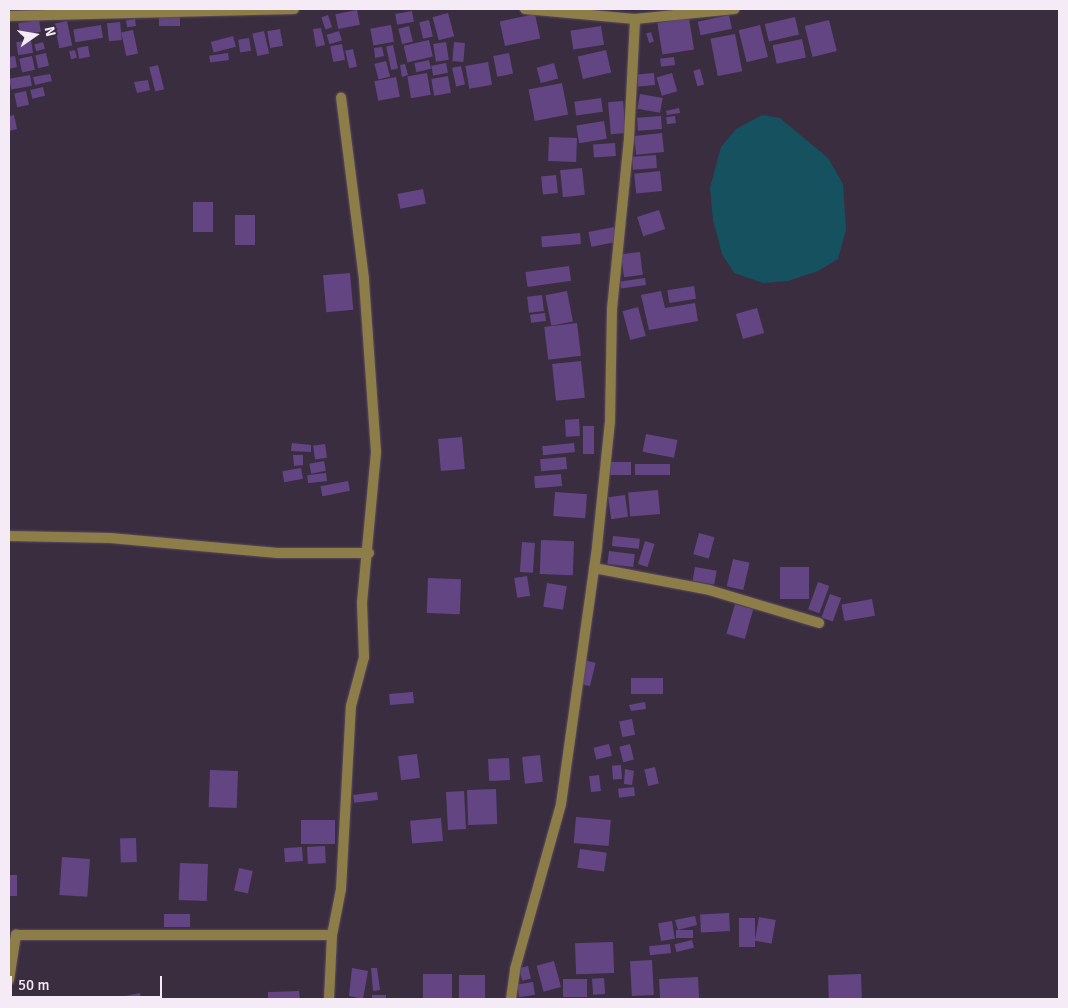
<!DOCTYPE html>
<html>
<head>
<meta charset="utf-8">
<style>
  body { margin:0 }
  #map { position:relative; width:1068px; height:1008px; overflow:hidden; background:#3b2d40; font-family:Signika,sans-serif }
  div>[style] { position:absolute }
  .water>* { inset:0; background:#15515e }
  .building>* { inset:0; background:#634584; transform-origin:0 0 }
  .roads { filter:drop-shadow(0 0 1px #594b5d) drop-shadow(0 0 1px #594b5d) }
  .minor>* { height:10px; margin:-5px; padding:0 5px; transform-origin:5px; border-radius:5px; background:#8c7d49 }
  span { translate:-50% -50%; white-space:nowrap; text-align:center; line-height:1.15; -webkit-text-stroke:4.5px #3b2d40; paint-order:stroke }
  .frame { position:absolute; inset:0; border:10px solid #f4ebf7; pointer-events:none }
  .north { position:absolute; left:10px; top:10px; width:50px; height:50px; -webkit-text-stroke:4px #3b2d40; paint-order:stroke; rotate:77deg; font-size:14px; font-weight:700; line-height:20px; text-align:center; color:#f4ebf7 }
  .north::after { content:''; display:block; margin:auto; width:18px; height:22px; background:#f4ebf7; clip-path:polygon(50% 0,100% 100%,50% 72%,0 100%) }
  .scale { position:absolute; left:10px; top:976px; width:152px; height:22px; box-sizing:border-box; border:2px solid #f4ebf7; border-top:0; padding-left:6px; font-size:15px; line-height:18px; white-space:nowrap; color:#f4ebf7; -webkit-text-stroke:4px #3b2d40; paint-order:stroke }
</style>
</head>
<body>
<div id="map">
  <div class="water">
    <div style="clip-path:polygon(762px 115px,780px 118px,828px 158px,843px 184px,846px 230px,838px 259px,818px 271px,788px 281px,763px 283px,734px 273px,722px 254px,713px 220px,710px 188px,721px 147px,736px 129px)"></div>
  </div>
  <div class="building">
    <div style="left:357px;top:10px;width:15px;height:22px;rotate:79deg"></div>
    <div style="left:412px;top:11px;width:11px;height:17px;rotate:80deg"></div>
    <div style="left:448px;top:13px;width:24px;height:16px;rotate:75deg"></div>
    <div style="left:535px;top:14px;width:25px;height:36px;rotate:78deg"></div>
    <div style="left:159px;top:15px;width:21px;height:11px"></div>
    <div style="left:328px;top:15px;width:13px;height:7px;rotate:72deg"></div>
    <div style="left:729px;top:15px;width:14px;height:32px;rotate:78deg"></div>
    <div style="left:795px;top:17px;width:18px;height:31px;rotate:77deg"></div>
    <div style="left:689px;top:18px;width:32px;height:32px;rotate:81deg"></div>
    <div style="left:135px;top:19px;width:7px;height:9px;rotate:82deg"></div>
    <div style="left:39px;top:20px;width:12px;height:21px;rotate:81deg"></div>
    <div style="left:429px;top:20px;width:17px;height:10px;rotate:77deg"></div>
    <div style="left:829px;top:20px;width:32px;height:25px;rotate:76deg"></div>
    <div style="left:67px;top:21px;width:25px;height:13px;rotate:78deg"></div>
    <div style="left:120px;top:22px;width:18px;height:13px;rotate:84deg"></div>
    <div style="left:101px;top:25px;width:13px;height:28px;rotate:81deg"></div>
    <div style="left:391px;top:25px;width:17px;height:21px;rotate:80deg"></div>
    <div style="left:760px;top:25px;width:33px;height:22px;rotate:76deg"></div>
    <div style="left:409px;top:26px;width:16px;height:11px;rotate:76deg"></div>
    <div style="left:601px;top:26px;width:19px;height:31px;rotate:81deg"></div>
    <div style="clip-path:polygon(321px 28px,325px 45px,316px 47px,313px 29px)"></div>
    <div style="left:280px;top:29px;width:17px;height:13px;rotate:80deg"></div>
    <div style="left:133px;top:30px;width:24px;height:12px;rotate:78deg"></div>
    <div style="left:264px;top:31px;width:23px;height:12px;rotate:77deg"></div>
    <div style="left:339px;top:31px;width:10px;height:13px;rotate:73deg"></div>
    <div style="left:651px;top:32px;width:10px;height:5px;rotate:73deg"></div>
    <div style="left:735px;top:34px;width:38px;height:25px;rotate:79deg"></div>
    <div style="left:233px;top:36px;width:11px;height:23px;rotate:75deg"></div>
    <div style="left:249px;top:38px;width:13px;height:11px;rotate:81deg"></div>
    <div style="left:802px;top:39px;width:19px;height:30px;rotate:78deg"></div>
    <div style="left:31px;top:40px;width:13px;height:15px;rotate:81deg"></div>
    <div style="left:429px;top:40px;width:17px;height:26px;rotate:77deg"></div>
    <div style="left:43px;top:42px;width:7px;height:9px;rotate:74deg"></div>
    <div style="left:446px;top:42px;width:18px;height:13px;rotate:81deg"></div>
    <div style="left:454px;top:42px;width:11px;height:19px;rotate:5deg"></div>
    <div style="left:342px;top:44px;width:16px;height:12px;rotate:79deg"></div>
    <div style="left:393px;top:45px;width:24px;height:7px;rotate:78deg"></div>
    <div style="left:88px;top:46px;width:11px;height:11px;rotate:80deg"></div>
    <div style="clip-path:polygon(382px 47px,384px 56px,375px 58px,374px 48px)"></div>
    <div style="left:353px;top:49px;width:18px;height:8px;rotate:77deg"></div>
    <div style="left:75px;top:50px;width:8px;height:6px;rotate:76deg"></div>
    <div style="left:606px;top:50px;width:23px;height:29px;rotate:77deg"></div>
    <div style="left:46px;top:53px;width:13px;height:11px;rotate:77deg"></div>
    <div style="left:228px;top:53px;width:7px;height:19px;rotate:82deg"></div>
    <div style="left:509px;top:53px;width:21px;height:16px;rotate:79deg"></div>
    <div style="clip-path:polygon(15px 56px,17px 67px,9px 69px,9px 57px)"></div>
    <div style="left:32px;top:56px;width:14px;height:13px;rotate:78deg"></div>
    <div style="left:674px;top:57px;width:8px;height:14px;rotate:83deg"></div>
    <div style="left:429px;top:60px;width:9px;height:15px;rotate:77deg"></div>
    <div style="left:386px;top:61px;width:16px;height:12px;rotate:75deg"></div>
    <div style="left:488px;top:62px;width:23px;height:23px;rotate:80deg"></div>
    <div style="left:446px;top:63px;width:10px;height:15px;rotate:79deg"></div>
    <div style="left:554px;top:63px;width:16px;height:18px;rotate:75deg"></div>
    <div style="clip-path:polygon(405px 64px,408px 75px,402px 77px,400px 65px)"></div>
    <div style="left:158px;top:65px;width:25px;height:9px;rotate:76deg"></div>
    <div style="left:461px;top:66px;width:19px;height:9px;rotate:78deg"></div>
    <div style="left:700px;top:69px;width:16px;height:7px;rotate:75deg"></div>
    <div style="left:427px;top:73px;width:22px;height:20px;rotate:80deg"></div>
    <div style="left:654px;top:73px;width:12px;height:17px;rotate:85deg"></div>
    <div style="left:672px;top:73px;width:19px;height:16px;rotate:74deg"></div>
    <div style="clip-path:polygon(50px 74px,52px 81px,35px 85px,33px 77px)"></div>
    <div style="left:30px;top:75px;width:11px;height:21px;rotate:80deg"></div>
    <div style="left:448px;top:76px;width:17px;height:17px;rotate:80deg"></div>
    <div style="left:396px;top:77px;width:20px;height:22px;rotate:79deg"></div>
    <div style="clip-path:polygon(148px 80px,150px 90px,137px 93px,134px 82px)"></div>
    <div style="left:562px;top:83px;width:32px;height:34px;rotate:79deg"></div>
    <div style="left:43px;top:87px;width:9px;height:13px;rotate:77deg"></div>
    <div style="left:26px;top:91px;width:14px;height:12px;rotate:78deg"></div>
    <div style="left:640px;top:94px;width:23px;height:15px;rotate:10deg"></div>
    <div style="left:601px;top:98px;width:14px;height:27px;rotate:82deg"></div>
    <div style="left:623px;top:101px;width:32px;height:15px;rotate:85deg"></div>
    <div style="clip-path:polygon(679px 108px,680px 113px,667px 115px,666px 111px)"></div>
    <div style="clip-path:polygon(14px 115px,17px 129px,9px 131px,9px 116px)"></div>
    <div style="left:661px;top:116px;width:13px;height:24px;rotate:86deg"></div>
    <div style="left:675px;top:116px;width:7px;height:9px;rotate:82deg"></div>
    <div style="left:604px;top:121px;width:18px;height:28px;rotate:81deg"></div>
    <div style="left:662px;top:133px;width:19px;height:28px;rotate:84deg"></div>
    <div style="left:549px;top:137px;width:28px;height:24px;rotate:2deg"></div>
    <div style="left:615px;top:143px;width:13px;height:22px;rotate:86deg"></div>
    <div style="left:656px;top:155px;width:13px;height:24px;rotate:86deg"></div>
    <div style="left:582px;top:168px;width:27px;height:22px;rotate:84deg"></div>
    <div style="left:660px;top:171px;width:20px;height:26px;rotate:84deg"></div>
    <div style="left:556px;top:175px;width:18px;height:15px;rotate:84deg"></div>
    <div style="left:423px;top:189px;width:15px;height:26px;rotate:79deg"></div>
    <div style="left:193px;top:202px;width:20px;height:30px"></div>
    <div style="left:659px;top:210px;width:20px;height:23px;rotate:72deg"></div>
    <div style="left:235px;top:215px;width:20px;height:30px"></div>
    <div style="left:614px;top:227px;width:15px;height:26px;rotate:79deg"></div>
    <div style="left:580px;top:233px;width:11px;height:39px;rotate:85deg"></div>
    <div style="left:640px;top:252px;width:23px;height:19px;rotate:83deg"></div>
    <div style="left:569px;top:266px;width:15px;height:44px;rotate:82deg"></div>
    <div style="left:350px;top:273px;width:37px;height:27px;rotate:85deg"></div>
    <div style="left:645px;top:278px;width:7px;height:25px;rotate:82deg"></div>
    <div style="left:694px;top:286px;width:13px;height:27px;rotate:81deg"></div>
    <div style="left:567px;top:291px;width:31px;height:22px;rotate:79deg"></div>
    <div style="clip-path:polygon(661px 291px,665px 308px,695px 303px,698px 321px,649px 330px,641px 295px)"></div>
    <div style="left:542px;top:295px;width:16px;height:15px;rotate:83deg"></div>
    <div style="left:638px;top:307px;width:30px;height:16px;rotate:75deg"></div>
    <div style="left:757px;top:308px;width:26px;height:22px;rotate:74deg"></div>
    <div style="left:545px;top:313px;width:8px;height:15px;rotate:83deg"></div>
    <div style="left:577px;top:323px;width:33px;height:33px;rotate:83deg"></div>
    <div style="left:581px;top:361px;width:37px;height:29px;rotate:84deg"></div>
    <div style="left:579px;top:419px;width:17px;height:14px;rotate:87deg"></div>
    <div style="left:583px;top:426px;width:11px;height:28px"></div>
    <div style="left:646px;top:434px;width:32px;height:18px;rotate:11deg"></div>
    <div style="left:462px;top:437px;width:32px;height:24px;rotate:85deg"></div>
    <div style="clip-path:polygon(292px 443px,311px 445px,311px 452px,291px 451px)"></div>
    <div style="left:574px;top:443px;width:9px;height:32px;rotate:84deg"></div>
    <div style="left:325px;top:444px;width:14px;height:12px;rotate:82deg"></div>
    <div style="clip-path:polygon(293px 455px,303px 455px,303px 465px,294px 466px)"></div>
    <div style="left:566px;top:457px;width:12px;height:26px;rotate:85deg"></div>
    <div style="left:324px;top:461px;width:10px;height:15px;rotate:79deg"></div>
    <div style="left:610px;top:462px;width:21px;height:13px"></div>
    <div style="left:670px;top:464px;width:11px;height:35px;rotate:90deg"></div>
    <div style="left:301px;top:468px;width:11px;height:19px;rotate:80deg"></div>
    <div style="left:326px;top:473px;width:8px;height:19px;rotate:83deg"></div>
    <div style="left:561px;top:474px;width:12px;height:27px;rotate:85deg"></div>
    <div style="left:348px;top:481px;width:10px;height:28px;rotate:79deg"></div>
    <div style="left:658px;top:490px;width:24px;height:30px;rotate:85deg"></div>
    <div style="left:555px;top:492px;width:32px;height:24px;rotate:4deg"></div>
    <div style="left:625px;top:495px;width:22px;height:17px;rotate:82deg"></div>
    <div style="left:699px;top:533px;width:16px;height:22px;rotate:15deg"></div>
    <div style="left:613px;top:536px;width:27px;height:10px;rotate:6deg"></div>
    <div style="left:541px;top:540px;width:33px;height:34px;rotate:2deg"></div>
    <div style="left:645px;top:541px;width:10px;height:24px;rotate:17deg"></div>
    <div style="left:522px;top:542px;width:13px;height:30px;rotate:4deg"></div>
    <div style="left:609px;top:551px;width:26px;height:13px;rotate:7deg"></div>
    <div style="left:733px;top:559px;width:17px;height:28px;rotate:13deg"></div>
    <div style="left:695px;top:567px;width:22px;height:14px;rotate:10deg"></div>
    <div style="left:780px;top:567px;width:29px;height:32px"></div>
    <div style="left:527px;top:576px;width:20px;height:13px;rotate:81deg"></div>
    <div style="left:428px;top:578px;width:33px;height:35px;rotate:2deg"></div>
    <div style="left:818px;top:582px;width:12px;height:29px;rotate:20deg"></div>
    <div style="left:547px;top:583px;width:20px;height:24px;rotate:9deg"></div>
    <div style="left:830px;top:594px;width:12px;height:25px;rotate:20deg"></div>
    <div style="left:872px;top:599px;width:17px;height:31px;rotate:80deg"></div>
    <div style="left:735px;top:604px;width:19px;height:31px;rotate:16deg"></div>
    <div style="left:584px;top:660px;width:12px;height:24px;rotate:14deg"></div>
    <div style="left:631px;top:678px;width:32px;height:16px"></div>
    <div style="left:413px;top:692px;width:11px;height:24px;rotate:85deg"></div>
    <div style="clip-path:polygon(645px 702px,646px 709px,631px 711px,629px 705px)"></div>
    <div style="left:632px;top:719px;width:16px;height:13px;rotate:79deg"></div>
    <div style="left:609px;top:744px;width:12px;height:16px;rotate:76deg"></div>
    <div style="left:630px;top:744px;width:16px;height:11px;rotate:76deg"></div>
    <div style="left:417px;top:754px;width:24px;height:19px;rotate:83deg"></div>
    <div style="left:540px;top:755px;width:27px;height:18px;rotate:84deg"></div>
    <div style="left:509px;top:758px;width:22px;height:21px;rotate:87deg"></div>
    <div style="left:621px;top:765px;width:14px;height:9px;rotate:86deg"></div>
    <div style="left:655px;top:767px;width:17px;height:11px;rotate:77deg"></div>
    <div style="clip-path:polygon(625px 769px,634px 771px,632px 785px,624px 784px)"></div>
    <div style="left:210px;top:770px;width:28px;height:37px;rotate:2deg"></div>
    <div style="left:599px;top:775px;width:16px;height:10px;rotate:83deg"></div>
    <div style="left:634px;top:787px;width:9px;height:16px;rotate:84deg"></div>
    <div style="left:496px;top:789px;width:35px;height:29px;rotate:88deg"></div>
    <div style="left:464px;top:791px;width:38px;height:18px;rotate:87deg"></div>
    <div style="left:377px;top:792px;width:8px;height:24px;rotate:83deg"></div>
    <div style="left:576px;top:817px;width:35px;height:26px;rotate:5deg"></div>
    <div style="left:441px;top:818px;width:23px;height:31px;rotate:85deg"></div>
    <div style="left:301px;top:820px;width:34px;height:24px"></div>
    <div style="left:136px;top:838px;width:24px;height:16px;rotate:88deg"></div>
    <div style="left:325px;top:846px;width:17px;height:18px;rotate:87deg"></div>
    <div style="left:302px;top:847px;width:14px;height:18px;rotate:86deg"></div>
    <div style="left:580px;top:849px;width:27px;height:19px;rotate:8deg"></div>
    <div style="left:62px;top:857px;width:28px;height:38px;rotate:4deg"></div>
    <div style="left:180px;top:863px;width:28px;height:37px;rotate:2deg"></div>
    <div style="left:239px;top:868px;width:14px;height:23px;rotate:12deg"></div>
    <div style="left:9px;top:875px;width:8px;height:21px"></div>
    <div style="left:729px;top:913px;width:18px;height:29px;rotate:87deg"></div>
    <div style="left:190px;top:914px;width:13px;height:26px;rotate:90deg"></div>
    <div style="clip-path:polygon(695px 916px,697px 925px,678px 930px,675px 920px)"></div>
    <div style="left:759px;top:917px;width:17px;height:24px;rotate:10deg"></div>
    <div style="left:739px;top:918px;width:16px;height:29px"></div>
    <div style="left:672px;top:921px;width:18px;height:14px;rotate:81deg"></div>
    <div style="left:693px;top:930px;width:8px;height:17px;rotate:90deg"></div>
    <div style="left:692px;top:940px;width:8px;height:18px;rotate:76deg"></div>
    <div style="left:613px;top:942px;width:31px;height:38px;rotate:88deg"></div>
    <div style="left:670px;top:944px;width:9px;height:21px;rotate:84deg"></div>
    <div style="left:652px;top:960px;width:35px;height:22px;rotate:87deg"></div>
    <div style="left:554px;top:961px;width:27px;height:18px;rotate:75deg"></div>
    <div style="left:528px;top:966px;width:13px;height:9px;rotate:77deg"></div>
    <div style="clip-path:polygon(352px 968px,368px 971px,363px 999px,349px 996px)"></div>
    <div style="clip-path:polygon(371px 968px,377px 968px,380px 990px,373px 991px)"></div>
    <div style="left:423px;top:974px;width:29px;height:25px"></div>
    <div style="left:861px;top:974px;width:25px;height:33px;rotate:88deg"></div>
    <div style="left:459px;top:975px;width:26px;height:24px"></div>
    <div style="left:698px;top:977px;width:22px;height:39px;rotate:87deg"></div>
    <div style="left:604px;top:978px;width:16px;height:12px;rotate:86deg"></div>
    <div style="left:563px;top:979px;width:24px;height:18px"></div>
    <div style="left:533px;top:982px;width:13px;height:16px;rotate:81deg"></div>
    <div style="clip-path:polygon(299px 991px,300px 999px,268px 999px,268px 992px)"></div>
    <div style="clip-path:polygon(140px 993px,141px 999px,116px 999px,116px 998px)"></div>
    <div style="left:372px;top:995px;width:14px;height:4px"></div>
  </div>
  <div class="roads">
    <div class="minor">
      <div style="left:525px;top:9px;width:110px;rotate:5.2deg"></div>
      <div style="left:635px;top:19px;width:100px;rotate:-5.7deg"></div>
      <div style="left:9px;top:16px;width:285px;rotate:-1.4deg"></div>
      <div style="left:9px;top:536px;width:101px;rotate:1.1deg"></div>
      <div style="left:110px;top:538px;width:168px;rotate:5.1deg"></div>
      <div style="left:277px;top:553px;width:92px"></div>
      <div style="left:594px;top:568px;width:117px;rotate:10.8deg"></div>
      <div style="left:709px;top:590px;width:115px;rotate:16.7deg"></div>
      <div style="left:9px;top:980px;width:46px;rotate:-81.2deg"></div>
      <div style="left:16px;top:935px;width:316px"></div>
      <div style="left:329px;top:999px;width:64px;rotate:-87.3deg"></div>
      <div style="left:332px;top:935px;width:47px;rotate:-78.9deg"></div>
      <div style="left:341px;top:889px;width:183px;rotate:-86.9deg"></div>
      <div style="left:351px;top:706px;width:51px;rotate:-75.1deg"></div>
      <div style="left:364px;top:657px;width:54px;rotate:-92.1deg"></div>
      <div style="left:362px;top:603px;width:152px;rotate:-84.7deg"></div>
      <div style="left:376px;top:452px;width:173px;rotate:-94deg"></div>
      <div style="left:364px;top:279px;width:183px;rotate:-97.2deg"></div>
      <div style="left:511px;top:999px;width:30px;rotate:-82deg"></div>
      <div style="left:515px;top:969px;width:171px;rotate:-74.4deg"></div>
      <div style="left:561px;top:804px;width:260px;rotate:-82deg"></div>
      <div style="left:597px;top:547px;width:126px;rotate:-84.1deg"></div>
      <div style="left:610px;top:422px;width:113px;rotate:-89deg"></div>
      <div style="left:612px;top:309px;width:172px;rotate:-84.3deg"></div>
      <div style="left:629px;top:138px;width:119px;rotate:-87.1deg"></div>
    </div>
  </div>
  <div class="frame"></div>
  <div class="north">N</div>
  <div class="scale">50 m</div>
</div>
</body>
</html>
